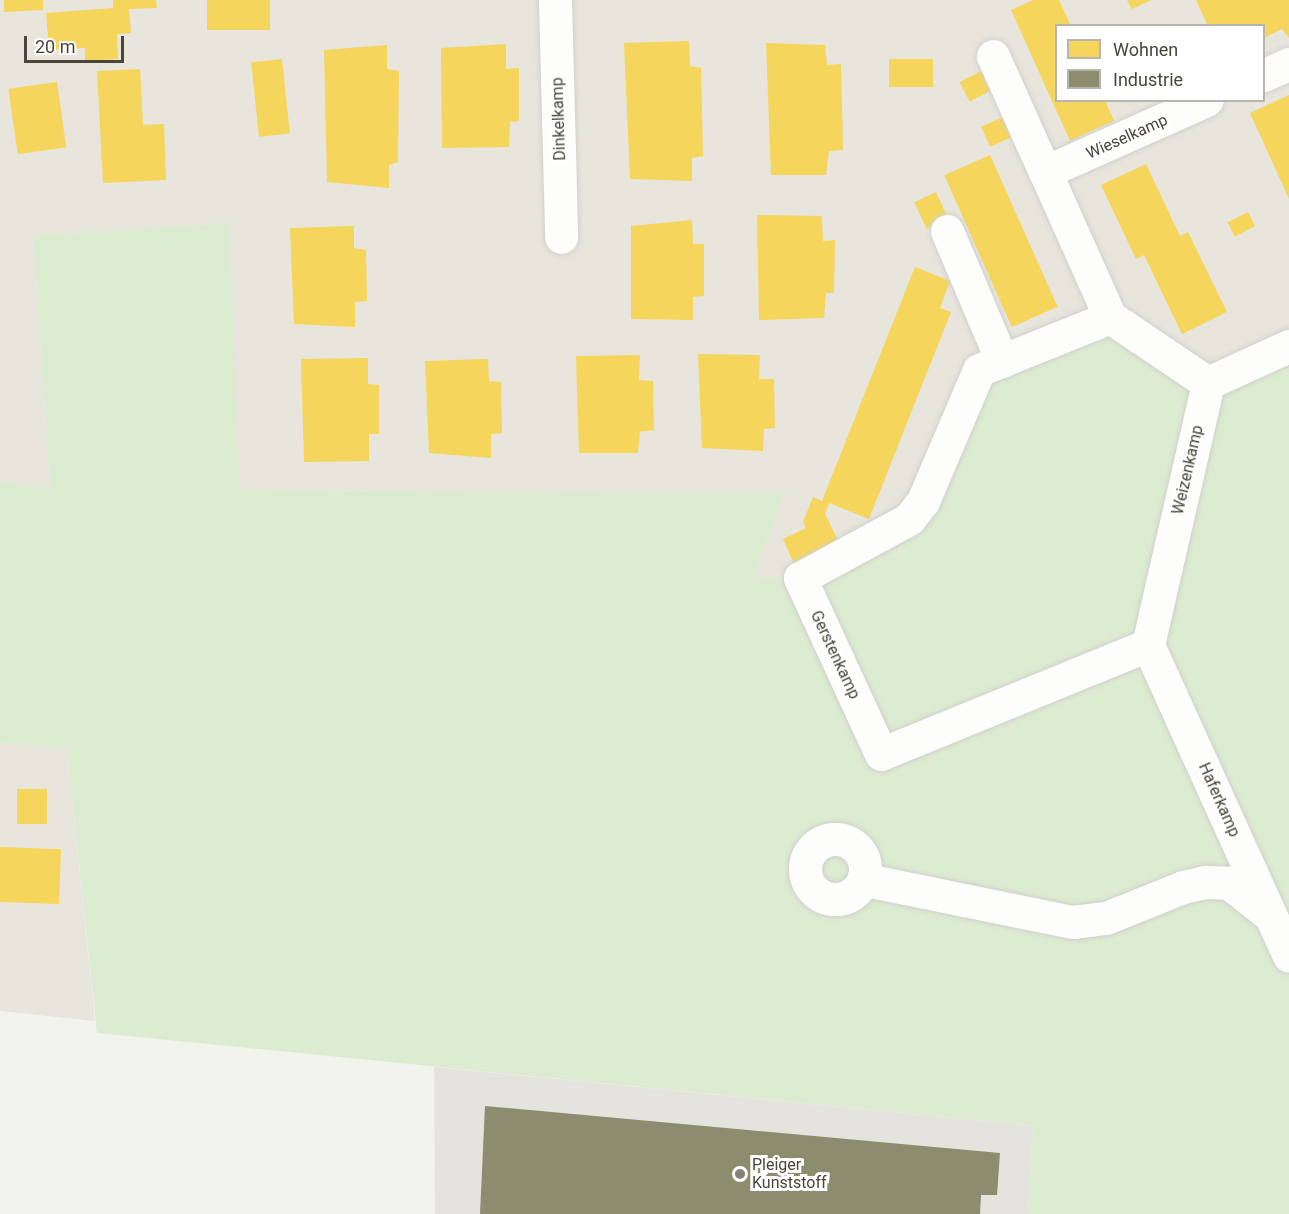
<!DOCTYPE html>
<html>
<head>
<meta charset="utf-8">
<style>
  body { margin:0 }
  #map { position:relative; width:1289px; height:1214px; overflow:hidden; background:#f3f3ee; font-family:Roboto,sans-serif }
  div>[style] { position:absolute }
  .residential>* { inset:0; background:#e7e5dc }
  .industrial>* { inset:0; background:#e5e3de }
  .green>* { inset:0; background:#dcecd0 }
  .homes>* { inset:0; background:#f6d55c; transform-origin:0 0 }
  .industry>* { inset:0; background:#8c8c6e }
  .roads { filter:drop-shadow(0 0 2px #d1d0cc) drop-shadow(0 0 2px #d1d0cc) }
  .street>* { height:33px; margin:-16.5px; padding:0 16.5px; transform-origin:16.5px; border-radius:16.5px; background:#fdfdfc }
  .street>.ring { margin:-16.5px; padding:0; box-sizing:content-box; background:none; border:33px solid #fdfdfc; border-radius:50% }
  .dots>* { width:16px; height:16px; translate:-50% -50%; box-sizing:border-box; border:3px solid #fff; border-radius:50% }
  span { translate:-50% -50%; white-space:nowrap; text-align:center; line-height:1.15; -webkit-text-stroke:6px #fff; paint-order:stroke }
  .street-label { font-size:16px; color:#49463a }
  .poi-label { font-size:16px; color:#49463a }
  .left { translate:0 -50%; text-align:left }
  .legend { position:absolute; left:1055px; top:24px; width:210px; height:78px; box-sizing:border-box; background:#fff; border:2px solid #b6b5b0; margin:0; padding:8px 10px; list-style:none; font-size:18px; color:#49463a }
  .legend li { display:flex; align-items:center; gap:12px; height:30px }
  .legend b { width:30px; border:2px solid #b6b5b0 }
  .scale { position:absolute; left:24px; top:36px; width:100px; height:27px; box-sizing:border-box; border:3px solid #49463a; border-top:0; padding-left:8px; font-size:18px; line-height:21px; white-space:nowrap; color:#49463a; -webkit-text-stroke:4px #fff; paint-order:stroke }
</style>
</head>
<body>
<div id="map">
  <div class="residential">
    <div style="clip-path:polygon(evenodd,0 0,1289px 0,1289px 346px,923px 501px,800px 578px,753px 577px,785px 493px,239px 490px,229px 223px,33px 235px,50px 487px,0 482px,0 0,1056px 26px,1264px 26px,1264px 100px,1056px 100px,1056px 26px)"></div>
    <div style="clip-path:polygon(0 743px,67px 749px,95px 1021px,0 1011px)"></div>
  </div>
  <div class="industrial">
    <div style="clip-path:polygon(434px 1067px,1033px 1126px,1028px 1214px,435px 1214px)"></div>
  </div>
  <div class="green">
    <div style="clip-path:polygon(229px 223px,240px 490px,785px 493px,753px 577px,800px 578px,909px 519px,979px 370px,1110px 317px,1208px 383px,1289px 346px,1289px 1214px,1028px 1214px,1033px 1126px,97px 1033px,67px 749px,0 743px,0 482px,50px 487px,33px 235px)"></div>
  </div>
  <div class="homes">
    <div style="clip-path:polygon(4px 0,43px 0,43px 10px,4px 12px)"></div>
    <div style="clip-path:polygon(113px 0,156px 0,157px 8px,129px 9px,131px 33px,117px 34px,118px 59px,85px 61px,85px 48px,49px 50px,46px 13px,113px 8px)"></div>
    <div style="left:207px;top:0;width:63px;height:30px"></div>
    <div style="clip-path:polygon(1033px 0,1059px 0,1071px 26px,1056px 26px,1056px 100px,1105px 100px,1114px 121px,1070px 141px,1011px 10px)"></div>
    <div style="clip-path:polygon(1127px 0,1151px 0,1132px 9px)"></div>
    <div style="clip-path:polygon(1196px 0,1289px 0,1289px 38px,1282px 29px,1264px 38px,1264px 26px,1208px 26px)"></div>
    <div style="clip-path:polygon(689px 41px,690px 66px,701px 68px,703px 156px,692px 158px,692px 181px,630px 179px,624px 43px)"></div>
    <div style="clip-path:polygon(766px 43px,825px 45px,827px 65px,841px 64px,843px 150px,829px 151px,826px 175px,771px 175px)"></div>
    <div style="clip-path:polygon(506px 44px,506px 69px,519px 68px,519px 121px,510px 122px,509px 147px,442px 148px,441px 48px)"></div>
    <div style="clip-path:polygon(387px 45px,387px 69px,399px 71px,398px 162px,389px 165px,389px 188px,327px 182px,324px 50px)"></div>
    <div style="left:282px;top:59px;width:75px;height:31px;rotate:84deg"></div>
    <div style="left:889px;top:59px;width:44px;height:28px"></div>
    <div style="clip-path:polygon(140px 69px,143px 125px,164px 124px,166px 180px,103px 183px,97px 71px)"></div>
    <div style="left:981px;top:71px;width:22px;height:24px;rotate:63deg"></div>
    <div style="left:57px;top:82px;width:66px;height:49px;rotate:82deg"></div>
    <div style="clip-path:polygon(1289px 95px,1289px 199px,1250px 113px)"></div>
    <div style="left:1003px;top:117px;width:22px;height:24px;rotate:66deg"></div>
    <div style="left:990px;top:155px;width:166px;height:50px;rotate:66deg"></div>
    <div style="clip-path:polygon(1146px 164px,1180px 236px,1188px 232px,1227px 312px,1182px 334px,1144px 255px,1136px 259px,1101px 185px)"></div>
    <div style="left:936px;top:192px;width:29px;height:24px;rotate:65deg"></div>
    <div style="left:1248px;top:212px;width:16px;height:23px;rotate:63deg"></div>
    <div style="clip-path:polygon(757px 215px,822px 216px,823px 241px,835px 240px,834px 293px,826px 293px,824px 318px,759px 320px)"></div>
    <div style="clip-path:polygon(692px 220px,693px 244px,704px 244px,704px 296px,693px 297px,693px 320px,631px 319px,631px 226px)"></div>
    <div style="clip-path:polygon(354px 226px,354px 248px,366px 250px,367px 301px,355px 302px,355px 327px,294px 324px,290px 228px)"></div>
    <div style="clip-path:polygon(915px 267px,950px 281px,940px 308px,951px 312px,869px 519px,829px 503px,825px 514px,839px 542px,794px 564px,783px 539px,806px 528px,803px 522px,813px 497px,822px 501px)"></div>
    <div style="clip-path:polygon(698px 354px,760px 355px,759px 379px,774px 379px,775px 428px,764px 429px,763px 451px,702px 448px)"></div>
    <div style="clip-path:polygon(640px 355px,639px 380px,653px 381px,654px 430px,640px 432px,638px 453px,579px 453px,576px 356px)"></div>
    <div style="clip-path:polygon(368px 358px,368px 384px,379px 385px,379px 434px,369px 434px,369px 461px,304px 462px,301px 359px)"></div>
    <div style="clip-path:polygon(488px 359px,489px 381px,501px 382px,502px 433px,491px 434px,491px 458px,429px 453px,425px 361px)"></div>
    <div style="left:17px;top:789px;width:30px;height:35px"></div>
    <div style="left:0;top:847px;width:61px;height:55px;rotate:2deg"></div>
  </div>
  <div class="industry">
    <div style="clip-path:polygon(485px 1106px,1000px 1153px,997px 1195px,981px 1195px,980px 1214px,480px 1214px)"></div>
  </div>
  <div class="roads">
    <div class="street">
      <div style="left:555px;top:0;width:237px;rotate:88.5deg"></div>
      <div style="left:993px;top:56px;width:127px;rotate:65.9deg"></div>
      <div style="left:1264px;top:75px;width:27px;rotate:-24deg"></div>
      <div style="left:947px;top:231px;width:141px;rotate:67.1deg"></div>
      <div style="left:1110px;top:317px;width:159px;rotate:-114.1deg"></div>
      <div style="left:1045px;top:172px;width:177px;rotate:-24deg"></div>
      <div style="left:1148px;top:645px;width:288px;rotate:157.8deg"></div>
      <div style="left:881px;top:754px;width:194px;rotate:-114.7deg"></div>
      <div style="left:800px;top:578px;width:124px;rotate:-28.4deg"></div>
      <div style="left:909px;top:519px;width:23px;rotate:-52deg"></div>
      <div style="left:923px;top:501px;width:142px;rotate:-66.9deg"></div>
      <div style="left:979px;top:370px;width:141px;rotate:-22deg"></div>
      <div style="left:1110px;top:317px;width:118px;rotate:34deg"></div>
      <div style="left:1148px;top:645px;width:269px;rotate:-77.1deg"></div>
      <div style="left:1208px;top:383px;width:89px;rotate:-24.6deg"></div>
      <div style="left:1148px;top:645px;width:341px;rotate:65.6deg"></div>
      <div class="ring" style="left:805px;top:839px;width:27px;height:27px"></div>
      <div style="left:866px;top:880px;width:211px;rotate:11.5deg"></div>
      <div style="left:1073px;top:922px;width:33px;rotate:-7deg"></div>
      <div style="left:1106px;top:918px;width:83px;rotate:-21.9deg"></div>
      <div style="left:1183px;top:887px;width:23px;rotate:-13deg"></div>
      <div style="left:1205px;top:882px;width:24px;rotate:2deg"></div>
      <div style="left:1229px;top:883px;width:53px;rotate:38.2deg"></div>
    </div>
  </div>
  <div class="dots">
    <div style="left:740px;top:1174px;background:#848379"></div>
  </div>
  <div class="street-label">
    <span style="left:559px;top:119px;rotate:-92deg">Dinkelkamp</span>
    <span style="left:1127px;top:137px;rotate:-24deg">Wieselkamp</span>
    <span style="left:1188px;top:470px;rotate:-77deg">Weizenkamp</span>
    <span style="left:835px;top:655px;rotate:65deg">Gerstenkamp</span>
    <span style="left:1219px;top:800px;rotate:66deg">Haferkamp</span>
  </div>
  <div class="poi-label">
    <span class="left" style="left:752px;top:1174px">Pleiger<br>Kunststoff</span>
  </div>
  <ul class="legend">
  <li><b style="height:16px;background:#f6d55c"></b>Wohnen</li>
  <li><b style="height:16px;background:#8c8c6e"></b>Industrie</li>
  </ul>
  <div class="scale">20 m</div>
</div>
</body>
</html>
